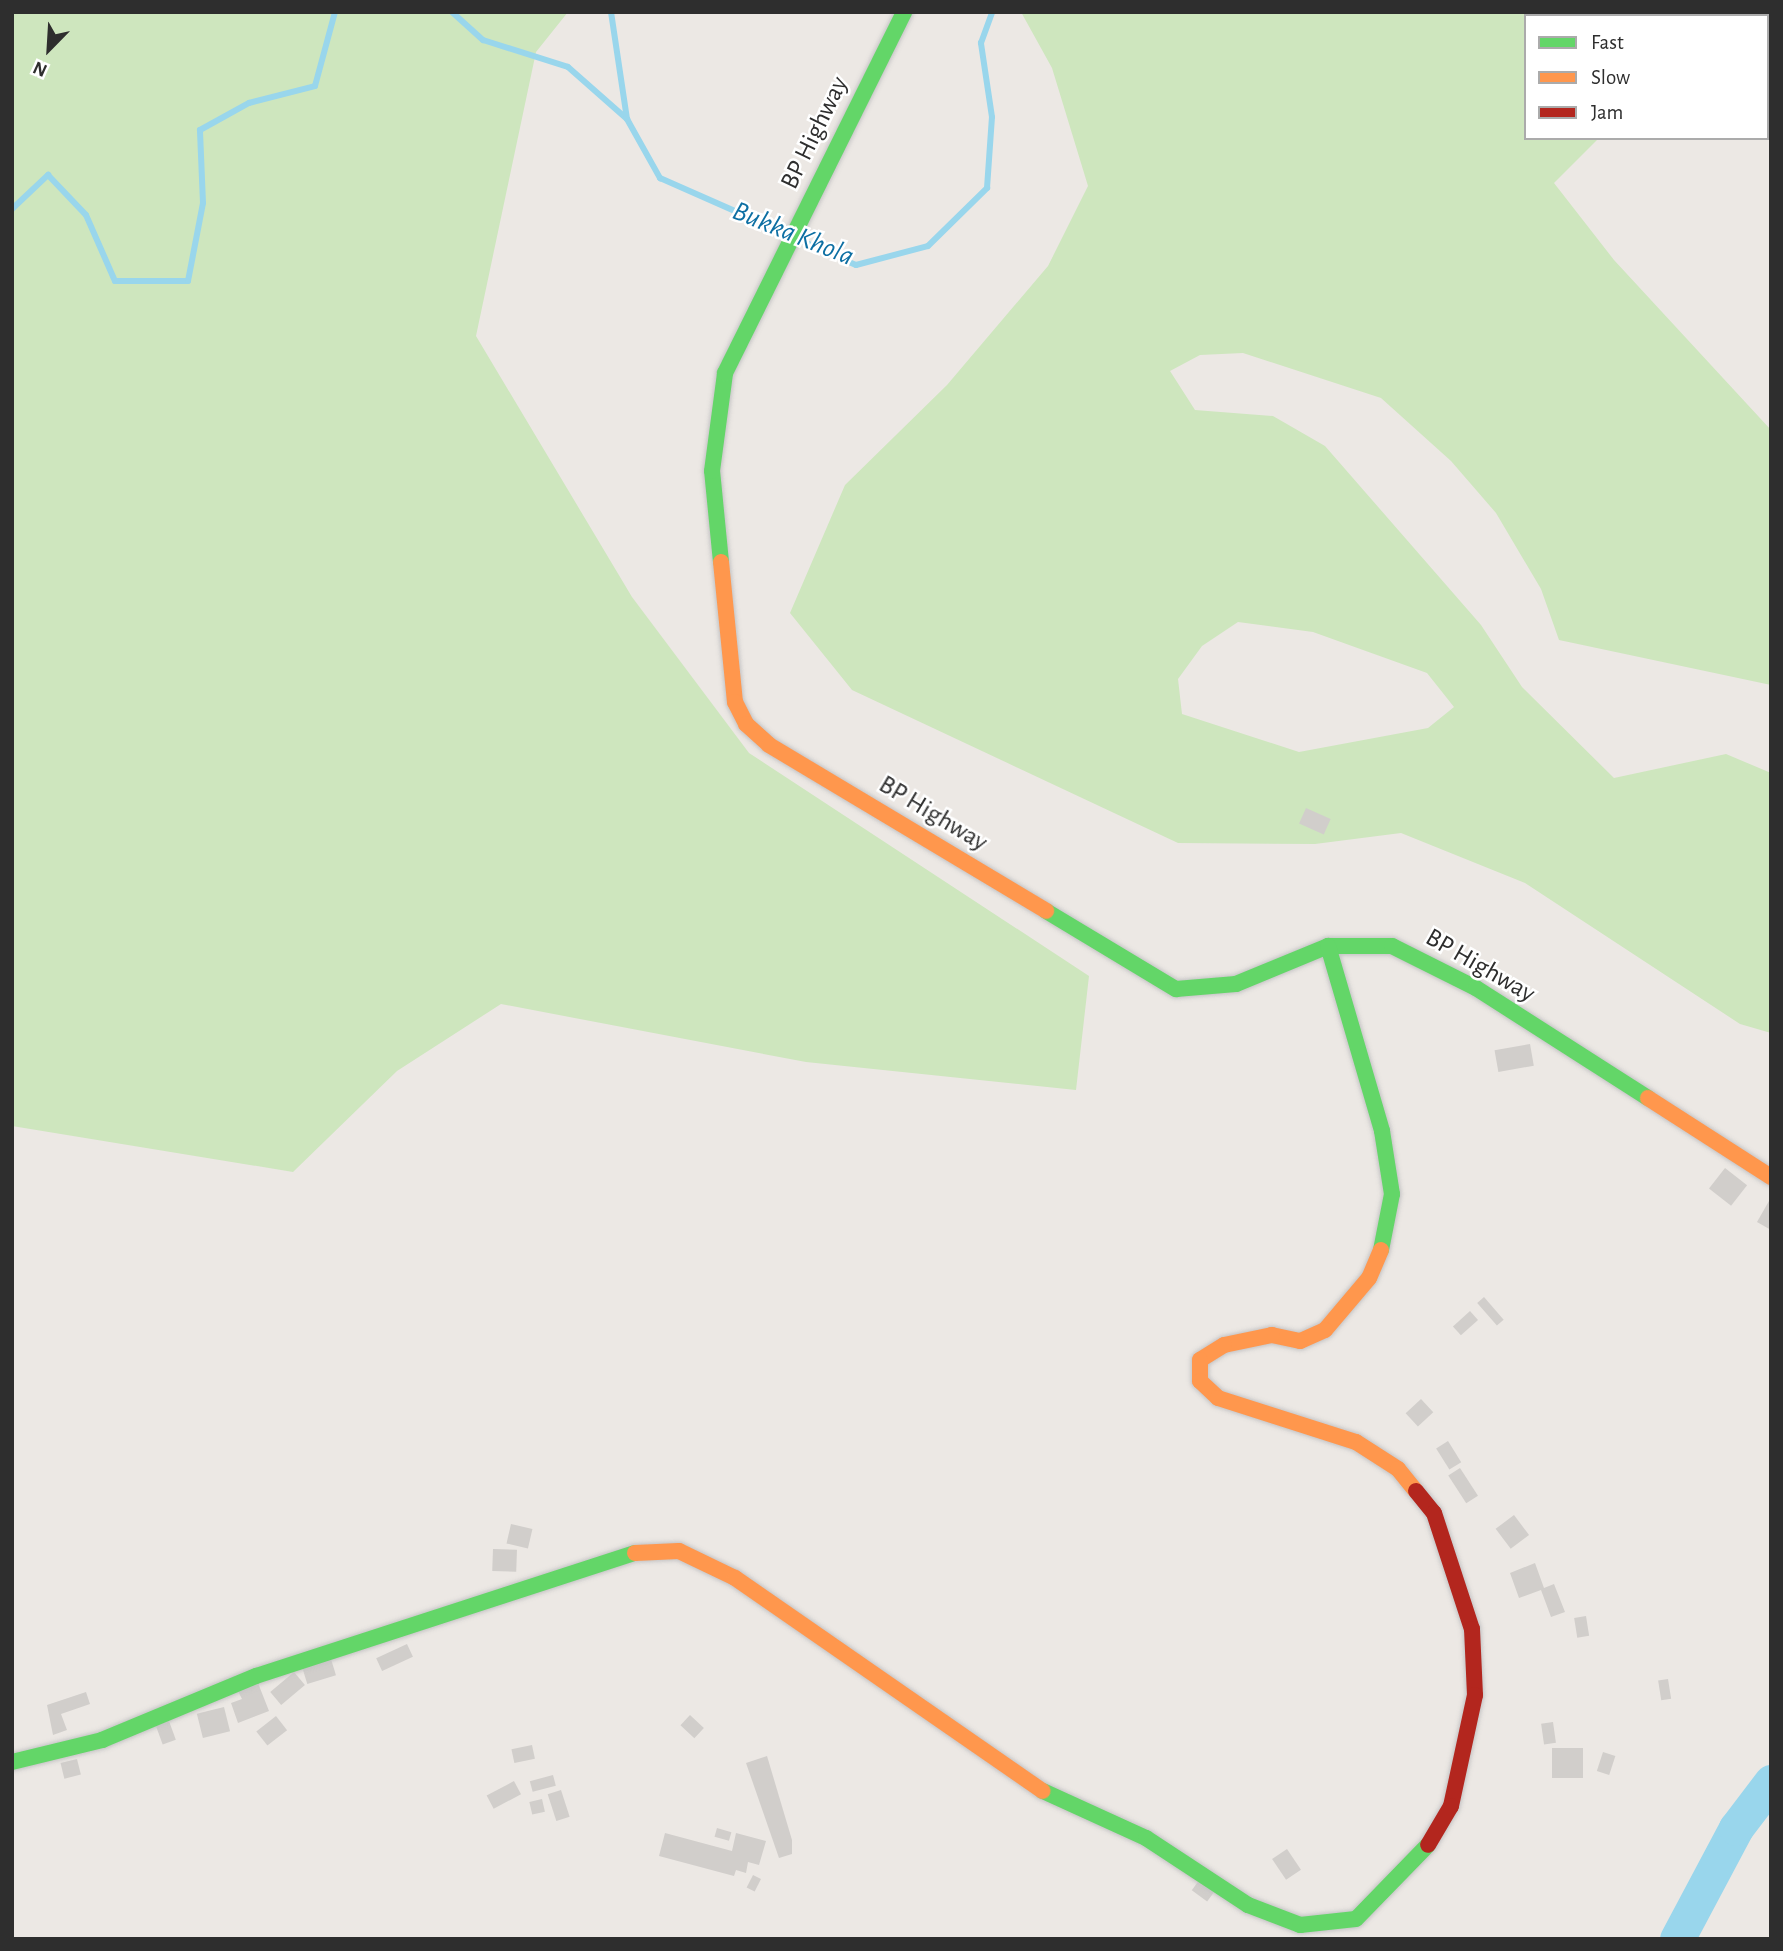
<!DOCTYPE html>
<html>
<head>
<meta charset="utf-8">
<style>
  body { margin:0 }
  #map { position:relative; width:1783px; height:1951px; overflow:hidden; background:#ece8e4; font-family:"Alegreya Sans",sans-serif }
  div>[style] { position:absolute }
  .green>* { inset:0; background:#cee6be }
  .stream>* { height:6px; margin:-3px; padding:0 3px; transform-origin:3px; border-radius:3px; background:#99d6ec }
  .river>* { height:35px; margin:-17.5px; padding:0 17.5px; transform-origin:17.5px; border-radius:17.5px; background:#99d6ec }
  .building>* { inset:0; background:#d1cecb; transform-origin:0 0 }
  .roads { filter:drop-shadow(0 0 2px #c5c4c5) drop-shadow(0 0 2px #c5c4c5) }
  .fast>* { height:16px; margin:-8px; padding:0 8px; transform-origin:8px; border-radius:8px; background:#63d668 }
  .slow>* { height:16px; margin:-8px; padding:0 8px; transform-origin:8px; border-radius:8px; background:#ff974d }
  .jam>* { height:16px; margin:-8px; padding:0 8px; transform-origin:8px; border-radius:8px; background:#b3261e }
  span { translate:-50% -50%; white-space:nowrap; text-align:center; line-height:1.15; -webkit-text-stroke:5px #fff; paint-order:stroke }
  .street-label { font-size:26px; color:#2e2e2e }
  .water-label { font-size:28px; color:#0d6fa3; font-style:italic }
  .frame { position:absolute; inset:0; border:14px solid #2e2e2e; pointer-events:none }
  .legend { position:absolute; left:1524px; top:14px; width:245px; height:126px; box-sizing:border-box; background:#fff; border:2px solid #ababab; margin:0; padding:9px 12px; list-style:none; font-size:21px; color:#2e2e2e }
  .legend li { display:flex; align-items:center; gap:14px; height:35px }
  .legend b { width:35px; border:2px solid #ababab }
  .north { position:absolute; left:14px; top:14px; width:70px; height:70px; -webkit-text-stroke:5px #fff; paint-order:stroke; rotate:204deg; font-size:19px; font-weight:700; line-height:28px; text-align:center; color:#2e2e2e }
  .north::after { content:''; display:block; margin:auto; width:24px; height:32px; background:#2e2e2e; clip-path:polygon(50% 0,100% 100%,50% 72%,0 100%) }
</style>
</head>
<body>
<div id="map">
  <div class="green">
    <div style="clip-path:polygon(12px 12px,568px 12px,536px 52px,476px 336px,632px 597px,749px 753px,1089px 976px,1076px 1090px,806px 1062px,501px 1004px,397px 1071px,293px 1172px,12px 1126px)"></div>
    <div style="clip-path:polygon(evenodd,1021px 12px,1771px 12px,1771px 141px,1765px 138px,1767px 16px,1526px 16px,1526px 138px,1599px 138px,1554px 183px,1614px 260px,1771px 430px,1771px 685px,1559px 640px,1541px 589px,1496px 513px,1451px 461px,1381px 398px,1243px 353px,1200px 355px,1170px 371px,1195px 410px,1273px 416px,1325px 446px,1481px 625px,1522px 687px,1614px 778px,1726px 754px,1771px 773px,1771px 1033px,1740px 1024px,1525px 883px,1401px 833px,1315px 844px,1178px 843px,852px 690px,790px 613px,845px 485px,947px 385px,1048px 266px,1088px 186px,1052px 68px,1021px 12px,1238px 622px,1313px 632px,1427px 673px,1454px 707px,1428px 728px,1299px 752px,1182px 714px,1178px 679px,1202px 646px,1238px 622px)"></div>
  </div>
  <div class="stream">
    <div style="left:452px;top:12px;width:42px;rotate:42.1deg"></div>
    <div style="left:483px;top:40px;width:89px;rotate:17.6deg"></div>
    <div style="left:568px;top:67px;width:79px;rotate:41.4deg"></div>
    <div style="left:611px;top:12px;width:108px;rotate:81.5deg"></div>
    <div style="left:627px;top:119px;width:68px;rotate:60.8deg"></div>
    <div style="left:660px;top:178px;width:131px;rotate:23.8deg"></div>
    <div style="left:12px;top:209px;width:50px;rotate:-43.4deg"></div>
    <div style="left:48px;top:175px;width:55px;rotate:46.5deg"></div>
    <div style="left:86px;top:215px;width:72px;rotate:66.3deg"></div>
    <div style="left:115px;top:281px;width:73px"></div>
    <div style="left:188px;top:281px;width:79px;rotate:-79.1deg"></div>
    <div style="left:203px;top:203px;width:73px;rotate:-92.4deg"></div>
    <div style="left:200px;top:130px;width:56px;rotate:-28.9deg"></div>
    <div style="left:249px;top:103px;width:68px;rotate:-14.4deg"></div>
    <div style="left:315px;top:86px;width:77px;rotate:-74.9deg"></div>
    <div style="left:802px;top:241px;width:59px;rotate:24deg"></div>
    <div style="left:856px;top:265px;width:74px;rotate:-14.8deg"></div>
    <div style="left:928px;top:246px;width:83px;rotate:-44.5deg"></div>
    <div style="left:987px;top:188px;width:71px;rotate:-86deg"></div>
    <div style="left:992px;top:117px;width:75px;rotate:-98.5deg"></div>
    <div style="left:981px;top:43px;width:33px;rotate:-70deg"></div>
  </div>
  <div class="river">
    <div style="left:1677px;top:1939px;width:126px;rotate:-62deg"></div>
    <div style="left:1736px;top:1828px;width:58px;rotate:-52.7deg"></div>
  </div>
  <div class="building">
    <div style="left:1306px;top:808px;width:27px;height:17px;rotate:24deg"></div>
    <div style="left:1530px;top:1044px;width:22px;height:36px;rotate:80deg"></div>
    <div style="left:1725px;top:1168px;width:28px;height:26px;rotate:38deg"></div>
    <div style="clip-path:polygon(1769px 1201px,1771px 1202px,1771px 1230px,1757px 1222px)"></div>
    <div style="left:1484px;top:1297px;width:30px;height:9px;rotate:49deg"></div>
    <div style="left:1470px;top:1311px;width:12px;height:23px;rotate:48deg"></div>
    <div style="left:1421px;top:1399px;width:18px;height:21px;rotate:47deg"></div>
    <div style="left:1448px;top:1441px;width:25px;height:14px;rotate:58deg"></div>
    <div style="left:1460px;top:1468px;width:33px;height:14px;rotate:57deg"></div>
    <div style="left:1514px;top:1515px;width:25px;height:23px;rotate:53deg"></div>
    <div style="left:511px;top:1524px;width:22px;height:20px;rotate:13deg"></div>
    <div style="left:493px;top:1549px;width:24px;height:22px;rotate:2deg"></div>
    <div style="clip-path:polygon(1535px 1563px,1544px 1588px,1554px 1584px,1565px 1612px,1551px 1617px,1541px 1590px,1519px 1598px,1510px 1573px)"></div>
    <div style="left:1586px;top:1616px;width:20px;height:12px;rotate:81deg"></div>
    <div style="left:407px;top:1644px;width:14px;height:34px;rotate:65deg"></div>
    <div style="left:331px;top:1659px;width:17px;height:30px;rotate:73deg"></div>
    <div style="left:294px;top:1672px;width:17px;height:31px;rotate:50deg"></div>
    <div style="left:1668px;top:1679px;width:20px;height:10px;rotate:81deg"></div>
    <div style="clip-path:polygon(258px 1683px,269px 1711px,238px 1723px,231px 1703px,242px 1699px,238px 1691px)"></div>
    <div style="clip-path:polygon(86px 1692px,90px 1704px,61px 1714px,67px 1730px,53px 1735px,47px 1705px)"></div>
    <div style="left:224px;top:1707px;width:25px;height:28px;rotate:76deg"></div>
    <div style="left:690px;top:1715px;width:19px;height:14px;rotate:43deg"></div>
    <div style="left:276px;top:1716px;width:18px;height:25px;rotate:52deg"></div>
    <div style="left:169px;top:1721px;width:20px;height:14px;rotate:70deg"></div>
    <div style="left:1553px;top:1722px;width:21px;height:12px;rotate:82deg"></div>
    <div style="left:532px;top:1745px;width:14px;height:21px;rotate:78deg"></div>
    <div style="left:1552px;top:1748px;width:31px;height:30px"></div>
    <div style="left:1603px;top:1752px;width:13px;height:20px;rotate:18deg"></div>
    <div style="clip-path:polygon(767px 1756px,792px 1840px,792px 1854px,779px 1858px,746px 1763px)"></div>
    <div style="left:77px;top:1759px;width:16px;height:17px;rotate:76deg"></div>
    <div style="left:553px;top:1775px;width:11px;height:24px;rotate:75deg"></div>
    <div style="left:514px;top:1781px;width:15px;height:31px;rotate:62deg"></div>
    <div style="left:561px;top:1790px;width:28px;height:14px;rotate:72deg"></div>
    <div style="left:542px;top:1799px;width:13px;height:13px;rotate:77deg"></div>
    <div style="left:717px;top:1828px;width:15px;height:9px;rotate:16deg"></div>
    <div style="clip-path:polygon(665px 1833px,732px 1851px,736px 1833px,766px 1841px,759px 1865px,748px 1862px,746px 1873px,736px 1870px,734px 1876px,659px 1856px)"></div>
    <div style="left:1287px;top:1849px;width:25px;height:18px;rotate:56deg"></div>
    <div style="left:753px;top:1875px;width:9px;height:14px;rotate:27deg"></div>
    <div style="left:1200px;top:1879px;width:19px;height:14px;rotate:36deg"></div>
  </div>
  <div class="roads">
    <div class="fast">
      <div style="left:721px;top:562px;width:91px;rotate:-95.6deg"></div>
      <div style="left:712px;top:471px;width:99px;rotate:-82.4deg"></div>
      <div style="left:725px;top:373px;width:403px;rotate:-63.6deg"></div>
      <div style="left:1046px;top:911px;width:152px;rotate:31deg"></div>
      <div style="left:1176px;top:989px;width:60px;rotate:-4.8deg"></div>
      <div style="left:1236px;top:984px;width:100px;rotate:-22.4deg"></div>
      <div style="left:1328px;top:946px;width:64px"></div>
      <div style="left:1392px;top:946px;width:94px;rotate:26.6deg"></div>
      <div style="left:1476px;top:988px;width:204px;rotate:32.6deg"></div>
      <div style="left:1328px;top:946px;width:193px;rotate:73.7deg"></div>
      <div style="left:1382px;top:1131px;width:64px;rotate:81deg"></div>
      <div style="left:1392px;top:1194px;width:57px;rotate:101.1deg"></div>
      <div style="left:12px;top:1762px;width:93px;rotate:-13.7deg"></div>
      <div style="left:102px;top:1740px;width:167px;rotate:-22.6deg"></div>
      <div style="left:256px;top:1676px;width:398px;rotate:-18deg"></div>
      <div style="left:1043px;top:1791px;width:113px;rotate:24.5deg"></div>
      <div style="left:1146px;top:1838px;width:122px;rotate:33.3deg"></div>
      <div style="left:1248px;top:1905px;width:56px;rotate:21deg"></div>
      <div style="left:1300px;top:1925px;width:56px;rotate:-6.1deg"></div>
      <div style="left:1356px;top:1919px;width:103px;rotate:-45.8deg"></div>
    </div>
    <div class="slow">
      <div style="left:721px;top:562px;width:141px;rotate:84.3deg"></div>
      <div style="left:735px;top:702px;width:25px;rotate:63deg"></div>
      <div style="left:746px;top:724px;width:31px;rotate:42deg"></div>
      <div style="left:769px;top:745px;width:323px;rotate:30.9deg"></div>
      <div style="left:1648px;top:1098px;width:146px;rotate:32.7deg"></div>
      <div style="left:1381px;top:1250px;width:30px;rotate:113deg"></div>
      <div style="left:1369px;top:1278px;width:68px;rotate:130.2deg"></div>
      <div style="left:1325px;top:1330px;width:27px;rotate:156deg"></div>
      <div style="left:1300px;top:1341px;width:29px;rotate:-168deg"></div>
      <div style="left:1272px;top:1335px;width:49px;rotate:168.2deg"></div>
      <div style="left:1224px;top:1345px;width:28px;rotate:148deg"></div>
      <div style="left:1200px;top:1360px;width:21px;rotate:90deg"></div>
      <div style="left:1200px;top:1381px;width:25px;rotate:43deg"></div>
      <div style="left:1218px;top:1398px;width:145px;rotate:17.7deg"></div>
      <div style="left:1356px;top:1442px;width:50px;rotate:32.7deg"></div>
      <div style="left:1398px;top:1469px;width:28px;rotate:51deg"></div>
      <div style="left:635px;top:1553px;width:44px;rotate:-2.6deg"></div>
      <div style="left:679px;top:1551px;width:62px;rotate:25.7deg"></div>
      <div style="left:735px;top:1578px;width:374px;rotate:34.7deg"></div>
    </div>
    <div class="jam">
      <div style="left:1416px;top:1491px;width:28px;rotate:51deg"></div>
      <div style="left:1434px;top:1513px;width:122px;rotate:71.9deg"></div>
      <div style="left:1472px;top:1629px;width:66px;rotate:87.4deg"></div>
      <div style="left:1475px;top:1695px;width:114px;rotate:102.2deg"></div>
      <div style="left:1451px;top:1806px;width:45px;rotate:120.5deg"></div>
    </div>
  </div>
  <div class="street-label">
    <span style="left:815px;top:133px;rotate:-64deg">BP Highway</span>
    <span style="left:933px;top:814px;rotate:31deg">BP Highway</span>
    <span style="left:1480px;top:966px;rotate:30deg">BP Highway</span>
  </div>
  <div class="water-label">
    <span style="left:793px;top:234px;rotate:22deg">Bukka Khola</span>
  </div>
  <div class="frame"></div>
  <ul class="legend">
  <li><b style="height:9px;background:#63d668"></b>Fast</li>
  <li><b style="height:9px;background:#ff974d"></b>Slow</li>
  <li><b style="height:9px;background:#b3261e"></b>Jam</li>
  </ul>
  <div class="north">N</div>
</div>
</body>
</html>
